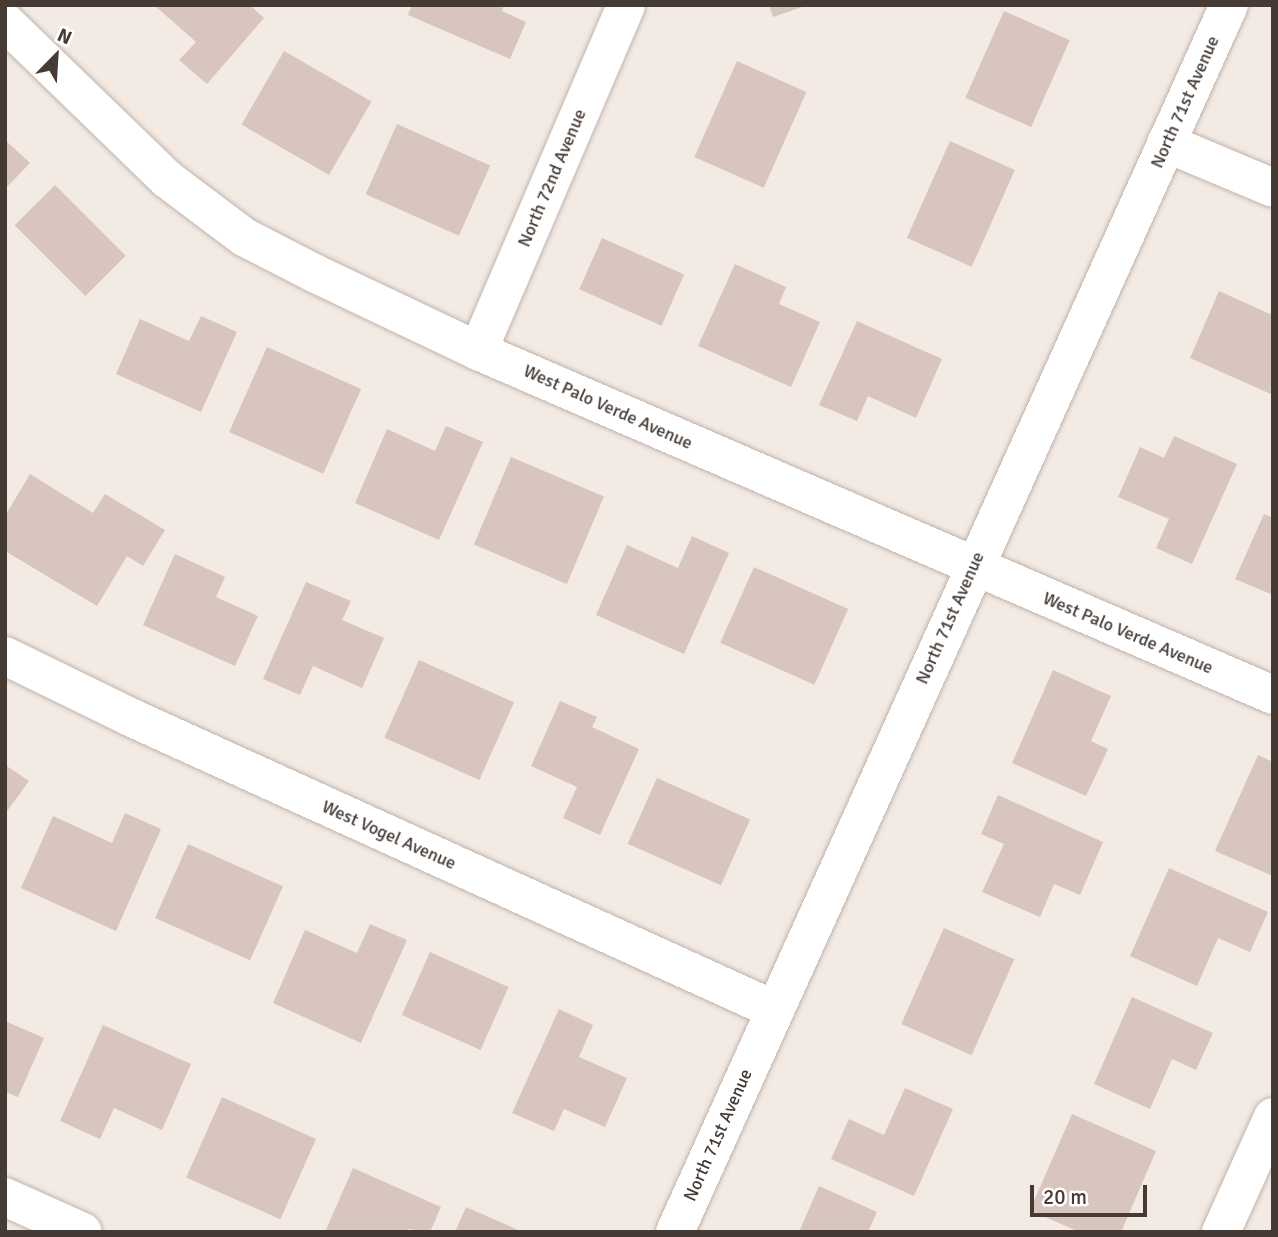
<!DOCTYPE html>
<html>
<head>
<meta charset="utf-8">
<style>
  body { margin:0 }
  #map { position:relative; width:1278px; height:1237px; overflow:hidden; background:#f3eae4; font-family:Signika,sans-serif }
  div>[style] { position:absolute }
  .building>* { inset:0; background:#d8c5bd; transform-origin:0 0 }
  .roads { filter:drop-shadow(0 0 2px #c2b3aa) drop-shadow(0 0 2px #c2b3aa) }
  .minor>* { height:38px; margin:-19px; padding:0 19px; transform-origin:19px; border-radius:19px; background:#fff }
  span { translate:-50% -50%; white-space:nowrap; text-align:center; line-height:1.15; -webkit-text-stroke:7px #fff; paint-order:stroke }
  .street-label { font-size:18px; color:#453a34 }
  .frame { position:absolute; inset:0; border:7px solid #453a34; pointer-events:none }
  .north { position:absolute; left:21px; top:21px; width:70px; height:70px; -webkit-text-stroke:5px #fff; paint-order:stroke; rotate:24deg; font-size:19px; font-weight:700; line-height:28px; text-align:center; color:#453a34 }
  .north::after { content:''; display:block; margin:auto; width:24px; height:32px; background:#453a34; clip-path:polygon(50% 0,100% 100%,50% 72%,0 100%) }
  .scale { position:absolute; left:1030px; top:1185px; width:117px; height:32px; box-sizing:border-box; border:4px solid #453a34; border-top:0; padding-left:9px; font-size:21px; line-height:24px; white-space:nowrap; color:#453a34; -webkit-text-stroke:5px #fff; paint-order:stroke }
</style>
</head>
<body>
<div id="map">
  <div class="building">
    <div style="clip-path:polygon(154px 5px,250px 5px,264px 18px,207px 84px,179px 60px,196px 42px)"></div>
    <div style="clip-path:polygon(412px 5px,504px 5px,502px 11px,526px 22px,510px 59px,408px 15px)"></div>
    <div style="clip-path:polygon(769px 5px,805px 5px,805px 6px,773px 17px)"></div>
    <div style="left:1004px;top:11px;width:72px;height:95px;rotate:24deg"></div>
    <div style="left:284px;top:51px;width:101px;height:85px;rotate:30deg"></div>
    <div style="left:737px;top:61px;width:76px;height:105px;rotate:24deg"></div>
    <div style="left:397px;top:124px;width:102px;height:77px;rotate:24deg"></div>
    <div style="clip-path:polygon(5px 140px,30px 163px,5px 189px)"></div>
    <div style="left:950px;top:141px;width:71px;height:106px;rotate:24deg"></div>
    <div style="left:55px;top:185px;width:100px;height:57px;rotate:45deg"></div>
    <div style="left:602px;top:238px;width:90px;height:56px;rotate:24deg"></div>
    <div style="clip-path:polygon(735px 264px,786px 287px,779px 304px,820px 322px,791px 387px,698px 346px)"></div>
    <div style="clip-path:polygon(1219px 291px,1270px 314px,1273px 308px,1273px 395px,1190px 358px)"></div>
    <div style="clip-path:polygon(201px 316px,237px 332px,201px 412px,116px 374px,140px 319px,189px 341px)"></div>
    <div style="clip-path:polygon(857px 321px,942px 359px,916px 418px,868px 396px,857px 421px,819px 405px)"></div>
    <div style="left:267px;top:347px;width:103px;height:93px;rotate:24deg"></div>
    <div style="clip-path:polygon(446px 426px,483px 442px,439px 540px,355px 503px,387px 429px,435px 451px)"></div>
    <div style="clip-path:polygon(1174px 436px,1237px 464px,1192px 564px,1156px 548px,1169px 519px,1118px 497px,1140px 447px,1164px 458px)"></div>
    <div style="left:511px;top:457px;width:101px;height:95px;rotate:23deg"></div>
    <div style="clip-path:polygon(30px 474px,93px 513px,105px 494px,165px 530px,143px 566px,127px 556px,97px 606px,5px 551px,5px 516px)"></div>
    <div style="clip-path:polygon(1264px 514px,1273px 518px,1273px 595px,1235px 579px)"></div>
    <div style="clip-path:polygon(692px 536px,729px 553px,684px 654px,596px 615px,627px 545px,678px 568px)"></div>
    <div style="clip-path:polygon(175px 554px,225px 577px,216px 597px,258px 616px,235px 666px,143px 625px)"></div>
    <div style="left:754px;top:567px;width:103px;height:83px;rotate:24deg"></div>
    <div style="clip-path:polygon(306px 582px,351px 601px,342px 620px,384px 638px,362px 688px,313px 666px,300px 695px,263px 679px)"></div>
    <div style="left:419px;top:660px;width:104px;height:85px;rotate:24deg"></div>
    <div style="clip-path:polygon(1053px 670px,1111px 696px,1091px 741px,1108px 749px,1086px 796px,1012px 763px)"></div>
    <div style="clip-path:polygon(560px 701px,597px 717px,592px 727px,639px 749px,600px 835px,563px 818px,577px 787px,531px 766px)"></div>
    <div style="clip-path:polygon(1258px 755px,1273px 762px,1273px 876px,1215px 851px)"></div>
    <div style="clip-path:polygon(5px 765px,29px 781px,5px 814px)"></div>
    <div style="left:657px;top:778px;width:102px;height:72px;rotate:24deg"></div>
    <div style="clip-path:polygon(998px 795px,1103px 842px,1080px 895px,1054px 884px,1040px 917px,982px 892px,1004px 844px,981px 834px)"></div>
    <div style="clip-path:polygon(125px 813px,161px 829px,116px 931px,21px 888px,53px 816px,112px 843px)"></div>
    <div style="left:188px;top:844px;width:104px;height:81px;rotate:24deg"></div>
    <div style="clip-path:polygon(1169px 868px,1268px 912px,1250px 952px,1218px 938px,1197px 986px,1130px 956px)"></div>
    <div style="clip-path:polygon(370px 924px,407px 940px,361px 1043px,273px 1003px,305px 930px,357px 953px)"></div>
    <div style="left:944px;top:928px;width:77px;height:105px;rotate:24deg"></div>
    <div style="left:430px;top:952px;width:86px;height:69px;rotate:24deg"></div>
    <div style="clip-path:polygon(1132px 997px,1213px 1033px,1196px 1070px,1172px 1059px,1150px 1109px,1094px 1084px)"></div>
    <div style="clip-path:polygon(559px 1009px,593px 1025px,579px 1057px,627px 1078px,605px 1127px,564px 1109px,554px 1131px,512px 1113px)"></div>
    <div style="clip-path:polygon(5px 1021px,44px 1038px,18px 1097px,5px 1092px)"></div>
    <div style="clip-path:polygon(103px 1025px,191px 1064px,162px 1130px,114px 1108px,100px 1139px,60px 1121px)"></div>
    <div style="clip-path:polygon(905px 1088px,953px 1109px,914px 1196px,831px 1159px,849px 1119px,884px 1135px)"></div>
    <div style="left:222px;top:1097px;width:103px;height:88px;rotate:24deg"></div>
    <div style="clip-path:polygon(1072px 1114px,1156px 1151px,1121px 1232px,1079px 1232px,1030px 1210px)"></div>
    <div style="clip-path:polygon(353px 1168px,441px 1207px,430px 1232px,408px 1229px,406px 1232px,325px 1232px)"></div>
    <div style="clip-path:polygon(819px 1186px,877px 1212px,868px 1232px,799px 1232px)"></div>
    <div style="clip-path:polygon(466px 1207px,523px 1232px,455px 1232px)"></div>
  </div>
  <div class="roads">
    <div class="minor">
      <div style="left:5px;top:22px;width:226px;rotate:44.1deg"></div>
      <div style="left:167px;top:179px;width:96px;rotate:37deg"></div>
      <div style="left:244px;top:237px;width:79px;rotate:27.2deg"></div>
      <div style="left:314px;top:273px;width:182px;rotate:25.4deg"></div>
      <div style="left:478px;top:351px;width:866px;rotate:23.4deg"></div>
      <div style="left:1166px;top:143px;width:116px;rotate:22.8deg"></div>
      <div style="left:478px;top:351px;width:376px;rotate:-66.8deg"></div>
      <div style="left:5px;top:656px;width:139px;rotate:26deg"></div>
      <div style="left:130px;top:717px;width:708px;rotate:24.43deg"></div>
      <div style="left:5px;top:1197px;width:85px;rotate:24.2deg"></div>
      <div style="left:675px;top:1232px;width:1346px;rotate:-65.7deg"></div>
      <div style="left:1221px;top:1232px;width:126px;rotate:-65.7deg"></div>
    </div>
  </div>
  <div class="street-label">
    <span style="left:1185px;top:102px;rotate:-66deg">North 71st Avenue</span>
    <span style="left:552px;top:178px;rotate:-67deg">North 72nd Avenue</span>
    <span style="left:608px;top:407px;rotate:24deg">West Palo Verde Avenue</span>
    <span style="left:950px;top:618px;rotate:-66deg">North 71st Avenue</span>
    <span style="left:1128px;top:633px;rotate:23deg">West Palo Verde Avenue</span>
    <span style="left:389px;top:835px;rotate:24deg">West Vogel Avenue</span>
    <span style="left:718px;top:1135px;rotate:-66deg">North 71st Avenue</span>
  </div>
  <div class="frame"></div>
  <div class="north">N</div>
  <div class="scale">20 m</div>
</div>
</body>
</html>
